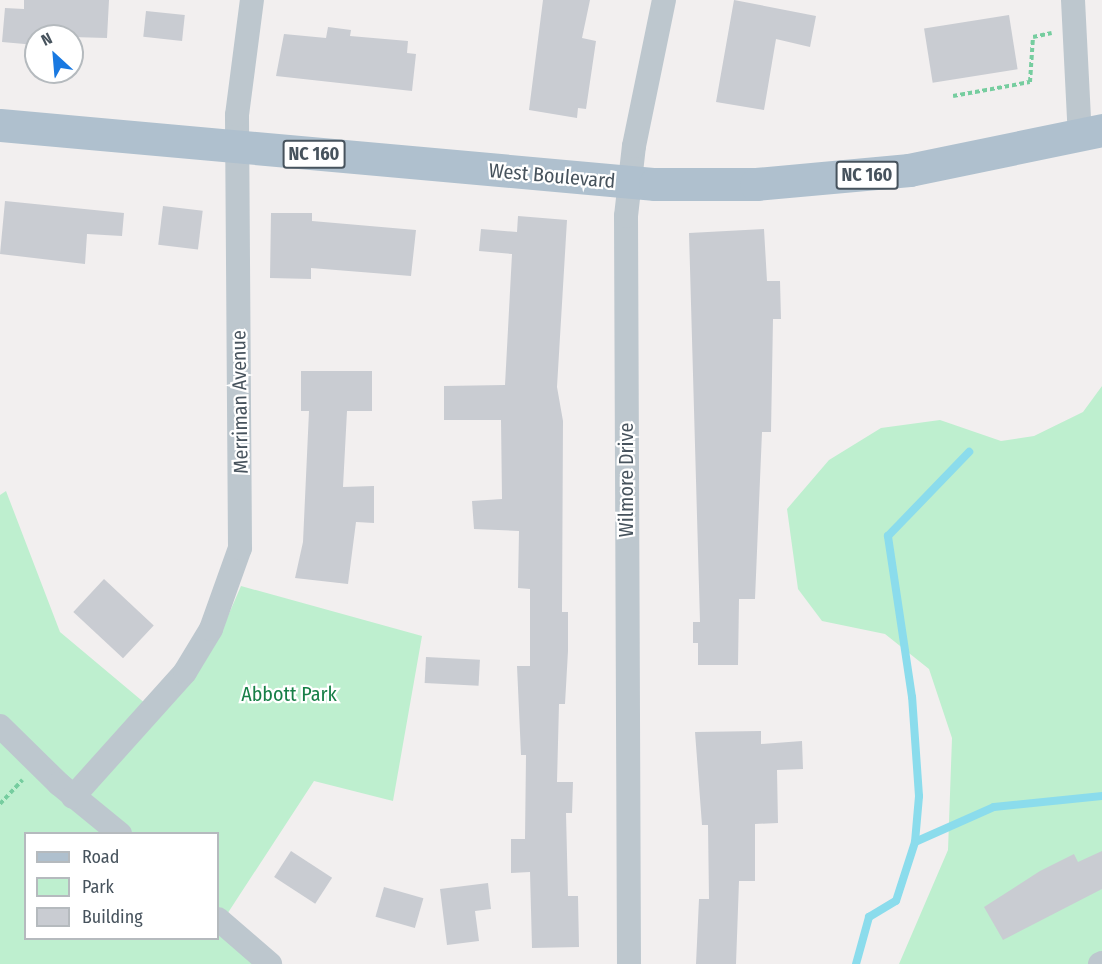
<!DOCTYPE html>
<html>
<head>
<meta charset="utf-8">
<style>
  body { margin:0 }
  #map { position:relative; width:1102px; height:964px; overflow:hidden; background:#f2efef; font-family:"Fira Sans Condensed",sans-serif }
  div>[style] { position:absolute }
  .green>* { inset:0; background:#beefcf }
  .stream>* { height:8px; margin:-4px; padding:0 4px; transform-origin:4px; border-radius:4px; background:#8bdcec }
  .building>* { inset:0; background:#c9ccd2; transform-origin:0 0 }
  .path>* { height:4px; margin-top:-2px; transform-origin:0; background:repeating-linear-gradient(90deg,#76cd9f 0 4.5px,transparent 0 7.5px) }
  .minor>* { height:24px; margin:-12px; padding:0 12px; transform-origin:12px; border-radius:12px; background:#bdc7ce }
  .primary>* { height:33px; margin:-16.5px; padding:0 16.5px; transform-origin:16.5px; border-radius:16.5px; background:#afc0ce }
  span { translate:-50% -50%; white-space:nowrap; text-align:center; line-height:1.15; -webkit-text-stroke:4.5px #fff; paint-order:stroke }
  .shield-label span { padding:2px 4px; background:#fff; border:2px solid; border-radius:4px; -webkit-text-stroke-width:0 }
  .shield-label { font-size:18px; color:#47535d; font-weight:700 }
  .street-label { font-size:20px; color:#47535d }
  .park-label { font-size:20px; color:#177f47 }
  .legend { position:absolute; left:24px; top:832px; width:195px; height:108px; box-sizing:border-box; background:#fff; border:2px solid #b5babe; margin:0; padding:8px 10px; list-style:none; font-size:18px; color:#47535d }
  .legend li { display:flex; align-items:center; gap:12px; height:30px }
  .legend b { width:30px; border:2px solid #b5babe }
  .north { position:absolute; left:24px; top:24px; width:60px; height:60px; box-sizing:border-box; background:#fff; border:2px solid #b5babe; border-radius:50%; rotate:334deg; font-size:16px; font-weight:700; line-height:24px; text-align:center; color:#47535d }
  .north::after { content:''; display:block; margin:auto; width:21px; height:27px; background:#1979e1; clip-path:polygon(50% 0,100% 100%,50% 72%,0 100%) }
</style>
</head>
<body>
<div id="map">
  <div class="green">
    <div style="clip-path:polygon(1102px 386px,1102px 964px,899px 964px,948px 850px,952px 738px,929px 669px,885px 634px,822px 621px,798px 589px,787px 509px,829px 460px,881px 428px,940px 420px,1001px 441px,1034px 436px,1083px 412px)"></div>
    <div style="clip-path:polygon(6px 491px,60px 632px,159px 715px,221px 632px,241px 586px,422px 636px,393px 801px,314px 781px,218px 928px,218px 834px,26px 834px,26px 938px,218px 938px,218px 931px,255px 964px,0 964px,0 495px)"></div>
  </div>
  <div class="stream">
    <div style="left:915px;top:842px;width:86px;rotate:-23.9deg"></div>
    <div style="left:994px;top:807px;width:109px;rotate:-5.8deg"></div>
    <div style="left:856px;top:964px;width:49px;rotate:-74.5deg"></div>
    <div style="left:869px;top:917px;width:31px;rotate:-31deg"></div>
    <div style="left:896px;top:901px;width:62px;rotate:-72.1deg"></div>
    <div style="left:915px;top:842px;width:46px;rotate:-85deg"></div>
    <div style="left:919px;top:796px;width:99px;rotate:-94deg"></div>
    <div style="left:912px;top:697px;width:163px;rotate:-98.5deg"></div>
    <div style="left:888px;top:536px;width:117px;rotate:-46deg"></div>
  </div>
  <div class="building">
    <div style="clip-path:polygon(24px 0,109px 0,107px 38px,36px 36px,36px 45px,2px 42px,5px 8px,24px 9px)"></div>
    <div style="clip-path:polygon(543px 0,590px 0,582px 38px,596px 41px,586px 109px,578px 108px,577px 118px,529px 110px)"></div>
    <div style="clip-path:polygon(734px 0,816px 16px,810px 47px,776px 39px,764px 110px,716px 102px)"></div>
    <div style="left:146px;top:11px;width:39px;height:26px;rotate:6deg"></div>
    <div style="left:1009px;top:15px;width:55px;height:86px;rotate:81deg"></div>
    <div style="clip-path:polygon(328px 27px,351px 30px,350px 36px,408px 41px,407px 53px,416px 54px,412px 91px,276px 76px,284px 34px,326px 38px)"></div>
    <div style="clip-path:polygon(5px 201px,124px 213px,122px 236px,87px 234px,85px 264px,0 254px)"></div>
    <div style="left:163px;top:206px;width:40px;height:39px;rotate:7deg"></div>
    <div style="clip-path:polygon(271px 213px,312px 213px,312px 221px,416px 230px,411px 276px,311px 268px,311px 279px,270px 278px)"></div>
    <div style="clip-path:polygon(518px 216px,567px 220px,557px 387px,563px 421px,562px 612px,568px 612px,568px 651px,565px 704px,559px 704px,557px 782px,573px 782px,572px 813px,566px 813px,568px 896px,578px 896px,579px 947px,532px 948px,530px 872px,511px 873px,511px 839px,525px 839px,526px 755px,521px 755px,517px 666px,530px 666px,530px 589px,518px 588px,519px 531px,474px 529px,472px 501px,502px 499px,501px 420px,444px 420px,444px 386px,505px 385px,512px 254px,479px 251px,481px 229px,517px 232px)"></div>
    <div style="clip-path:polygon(764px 229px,767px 281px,780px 281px,781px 319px,773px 319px,771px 432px,762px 432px,755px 599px,739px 599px,738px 665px,698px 665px,698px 643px,693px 643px,693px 622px,700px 622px,689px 233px)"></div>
    <div style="clip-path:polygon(301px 371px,372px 371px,372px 411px,347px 411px,343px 487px,374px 486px,374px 523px,356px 522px,348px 584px,295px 578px,303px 542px,309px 411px,301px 411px)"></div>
    <div style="left:104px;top:579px;width:68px;height:45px;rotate:43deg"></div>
    <div style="left:426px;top:657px;width:54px;height:26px;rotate:3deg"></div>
    <div style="clip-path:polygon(761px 731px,761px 744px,802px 741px,803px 769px,777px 770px,778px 823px,755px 824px,755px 881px,739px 881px,736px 964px,696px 964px,699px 899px,709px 899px,708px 825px,702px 825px,695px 732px)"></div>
    <div style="left:291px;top:851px;width:49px;height:31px;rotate:33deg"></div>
    <div style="clip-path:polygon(1102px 851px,1102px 889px,1003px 940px,984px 907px,1040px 871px,1074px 854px,1078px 862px)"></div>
    <div style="clip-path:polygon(488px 883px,491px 909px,475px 911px,479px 941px,447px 945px,440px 889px)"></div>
    <div style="left:384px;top:887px;width:41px;height:31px;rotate:16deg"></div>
  </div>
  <div class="path">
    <div style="left:953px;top:96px;width:78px;rotate:-10.3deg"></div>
    <div style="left:1030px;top:82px;width:45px;rotate:-86.2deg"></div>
    <div style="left:1033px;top:37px;width:19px;rotate:-12deg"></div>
    <div style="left:0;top:804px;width:33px;rotate:-47deg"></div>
  </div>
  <div class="minor">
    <div style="left:1073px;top:0;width:137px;rotate:87.1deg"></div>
    <div style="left:0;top:726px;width:83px;rotate:44.5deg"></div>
    <div style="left:59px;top:784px;width:79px;rotate:39.3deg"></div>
    <div style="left:73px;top:797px;width:168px;rotate:-48.1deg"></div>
    <div style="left:185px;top:672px;width:50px;rotate:-58.8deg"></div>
    <div style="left:211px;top:629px;width:86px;rotate:-70.3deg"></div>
    <div style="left:240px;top:548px;width:433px;rotate:-90.4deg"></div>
    <div style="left:237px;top:115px;width:116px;rotate:-82.6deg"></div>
    <div style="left:218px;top:919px;width:69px;rotate:40.9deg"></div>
    <div style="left:629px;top:964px;width:748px;rotate:-90.23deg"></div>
    <div style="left:626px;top:216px;width:70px;rotate:-83.5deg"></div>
    <div style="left:634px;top:146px;width:149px;rotate:-78.4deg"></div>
    <div style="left:1100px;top:964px;width:2px;rotate:-27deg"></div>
  </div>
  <div class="primary">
    <div style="left:0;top:125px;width:658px;rotate:5.15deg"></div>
    <div style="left:655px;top:184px;width:101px"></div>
    <div style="left:756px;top:184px;width:154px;rotate:-5.2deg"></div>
    <div style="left:909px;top:170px;width:197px;rotate:-11.7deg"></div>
  </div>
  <div class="shield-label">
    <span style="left:314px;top:154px">NC 160</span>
    <span style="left:867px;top:175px">NC 160</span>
  </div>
  <div class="street-label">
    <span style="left:552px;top:176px;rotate:5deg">West Boulevard</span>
    <span style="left:240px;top:402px;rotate:-91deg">Merriman Avenue</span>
    <span style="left:626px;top:480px;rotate:-90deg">Wilmore Drive</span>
  </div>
  <div class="park-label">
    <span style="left:289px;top:694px">Abbott Park</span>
  </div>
  <ul class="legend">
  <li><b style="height:8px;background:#afc0ce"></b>Road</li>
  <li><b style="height:16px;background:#beefcf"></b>Park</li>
  <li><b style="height:16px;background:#c9ccd2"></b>Building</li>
  </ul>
  <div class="north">N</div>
</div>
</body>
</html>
